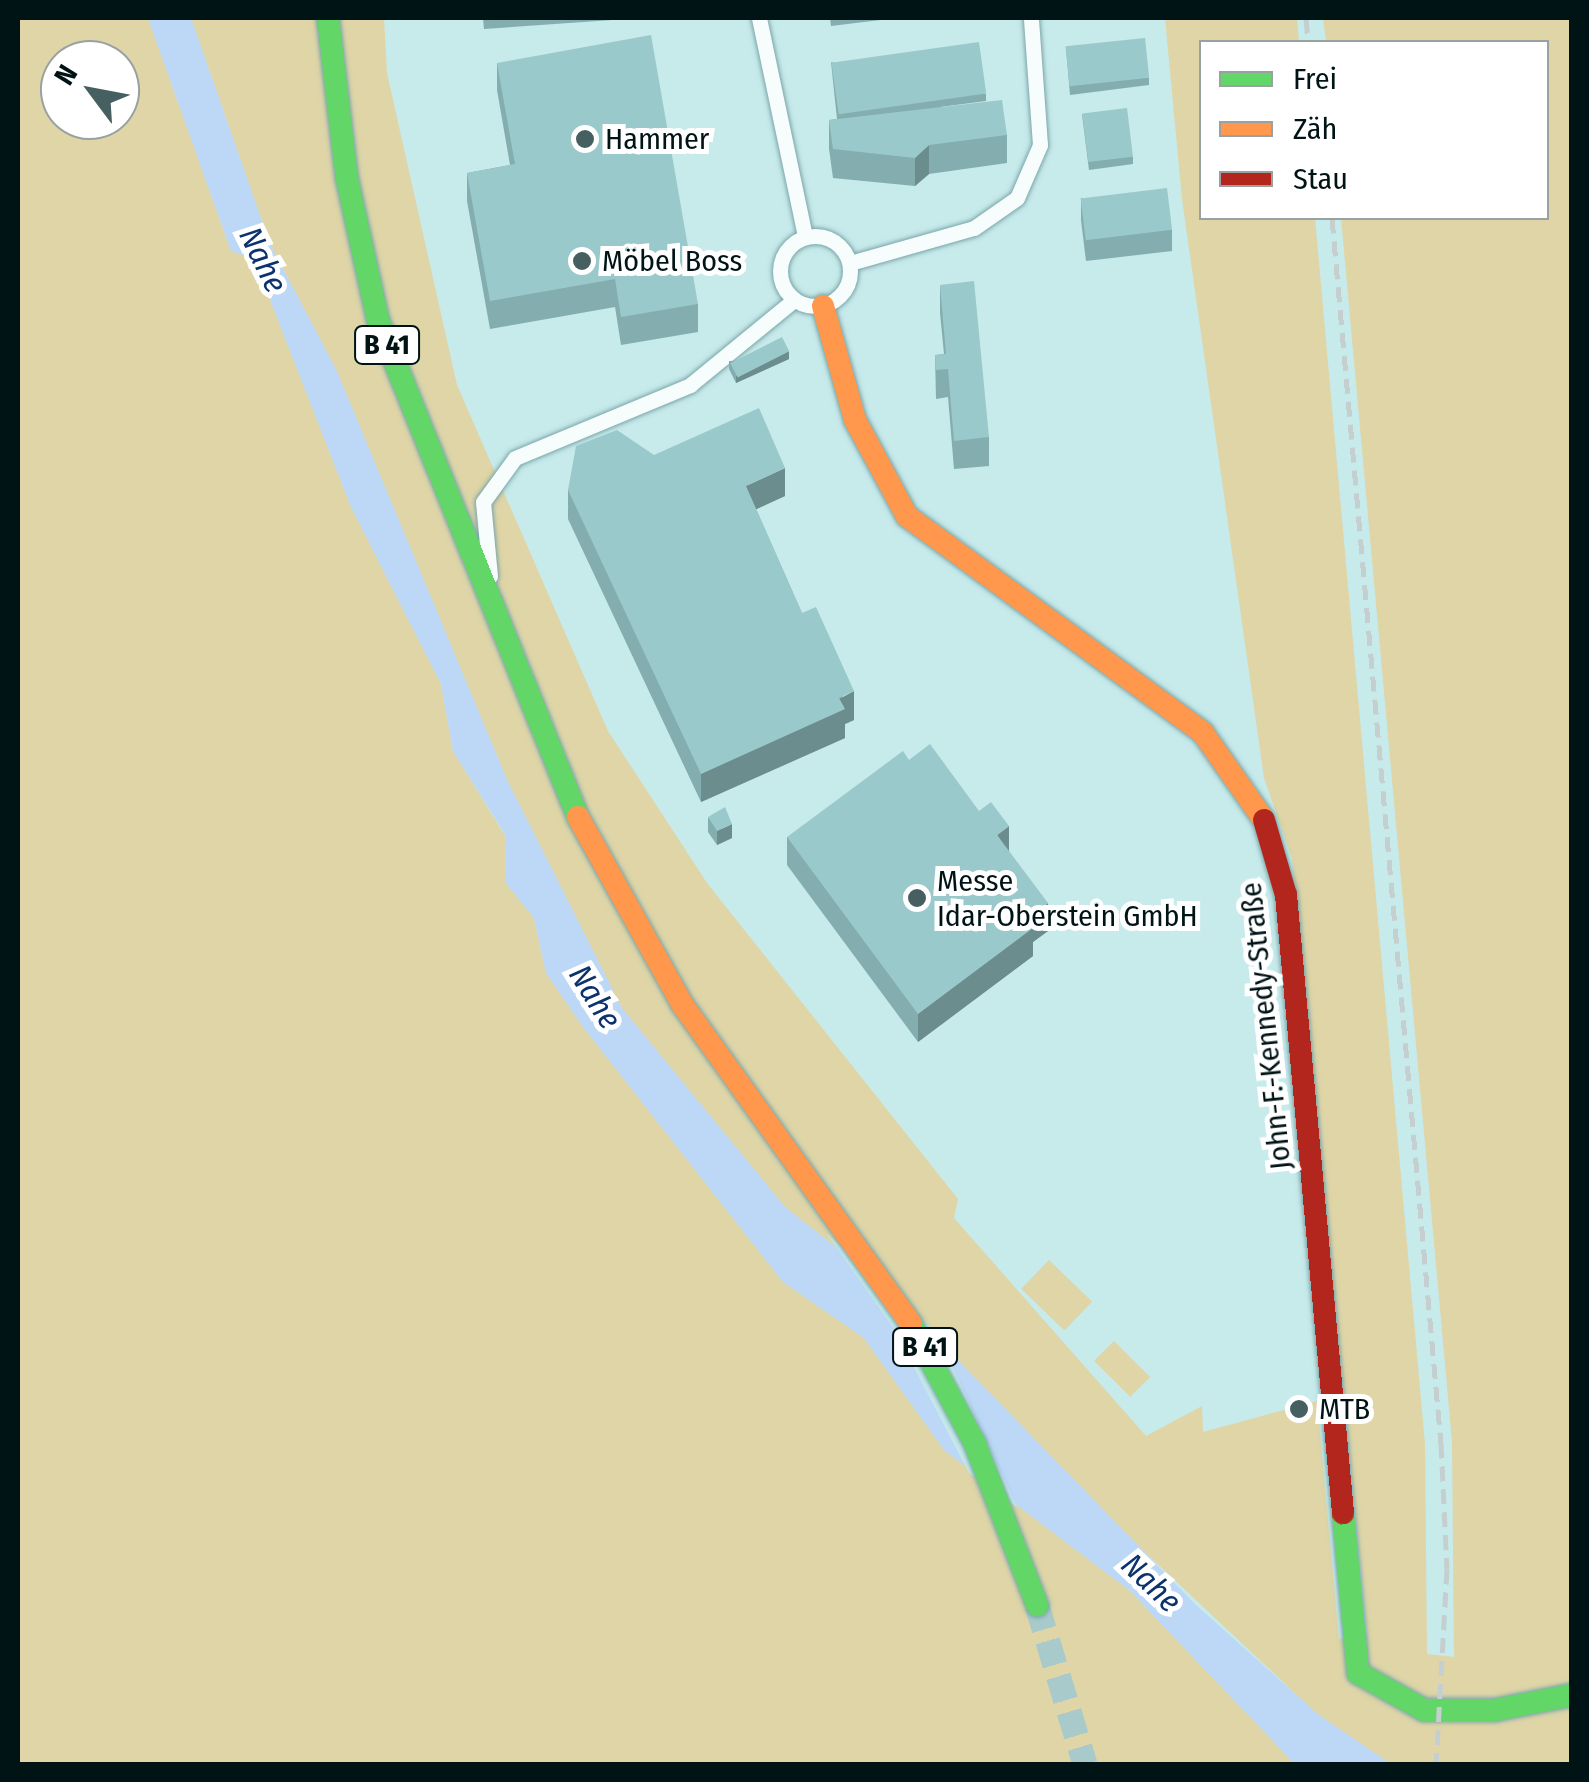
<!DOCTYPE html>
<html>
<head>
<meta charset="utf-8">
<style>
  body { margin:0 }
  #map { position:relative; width:1589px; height:1782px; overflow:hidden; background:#c7eaeb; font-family:"Fira Sans Condensed",sans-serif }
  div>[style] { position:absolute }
  .green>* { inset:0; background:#dfd5a7; transform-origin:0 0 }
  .water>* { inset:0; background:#bcd8f6 }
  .pier>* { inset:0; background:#c7eaeb }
  .primary-tunnel>* { height:25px; margin-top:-12.5px; transform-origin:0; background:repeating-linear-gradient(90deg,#a9cacb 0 25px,transparent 0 37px) }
  .roads { filter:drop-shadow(0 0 2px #7ba6a8) drop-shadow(0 0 2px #7ba6a8) }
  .street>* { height:15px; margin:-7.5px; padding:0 7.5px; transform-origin:7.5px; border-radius:7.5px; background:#f7fcfc }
  .street>.ring { margin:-7.5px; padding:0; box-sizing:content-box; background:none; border:15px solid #f7fcfc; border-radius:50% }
  .fast>* { height:22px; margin:-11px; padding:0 11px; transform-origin:11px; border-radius:11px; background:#63d668 }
  .slow>* { height:22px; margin:-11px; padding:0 11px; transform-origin:11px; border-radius:11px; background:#ff974d }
  .jam>* { height:22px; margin:-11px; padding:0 11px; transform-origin:11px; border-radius:11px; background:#b3261e }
  .rail>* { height:5px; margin-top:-2.5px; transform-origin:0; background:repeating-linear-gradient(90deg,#c5cfd0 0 15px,transparent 0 23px) }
  .wall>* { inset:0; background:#84adaf }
  .shaded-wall>* { inset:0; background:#6c8d8e }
  .building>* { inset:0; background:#9ac9cb; transform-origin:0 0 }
  .dots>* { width:28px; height:28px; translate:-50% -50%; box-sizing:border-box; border:5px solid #fff; border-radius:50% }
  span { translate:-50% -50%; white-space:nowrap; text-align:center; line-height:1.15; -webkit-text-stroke:10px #fff; paint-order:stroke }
  .shield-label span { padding:2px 8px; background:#fff; border:2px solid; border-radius:8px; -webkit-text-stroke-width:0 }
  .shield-label { font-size:28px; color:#001416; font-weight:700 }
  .poi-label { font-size:30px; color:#001416 }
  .left { translate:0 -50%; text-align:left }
  .street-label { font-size:30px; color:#001416 }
  .water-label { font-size:32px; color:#0b326f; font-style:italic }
  .frame { position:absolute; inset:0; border:20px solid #001416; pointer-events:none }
  .legend { position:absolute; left:1199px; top:40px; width:350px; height:180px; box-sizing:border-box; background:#fff; border:2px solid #99a1a2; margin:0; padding:12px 18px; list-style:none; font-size:30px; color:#001416 }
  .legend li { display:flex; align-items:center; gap:20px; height:50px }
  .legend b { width:50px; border:2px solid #99a1a2 }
  .north { position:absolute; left:40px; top:40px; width:100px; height:100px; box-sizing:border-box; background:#fff; border:2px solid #99a1a2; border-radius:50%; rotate:302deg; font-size:28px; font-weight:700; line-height:40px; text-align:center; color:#001416 }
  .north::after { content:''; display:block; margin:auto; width:35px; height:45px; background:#465f61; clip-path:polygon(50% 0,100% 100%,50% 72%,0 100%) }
</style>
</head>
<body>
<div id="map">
  <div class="green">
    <div style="clip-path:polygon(evenodd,18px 18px,148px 18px,231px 251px,251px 258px,269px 297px,351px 507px,441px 684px,453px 751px,506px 837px,505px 882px,534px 918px,546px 973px,583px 1027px,783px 1282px,864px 1338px,944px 1450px,1129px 1590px,1295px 1764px,18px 1764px,18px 18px,60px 60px,120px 60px,120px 120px,60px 120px,60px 60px)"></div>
    <div style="clip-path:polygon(191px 18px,384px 18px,387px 73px,457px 385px,608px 731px,707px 883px,958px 1199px,954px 1218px,1146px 1436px,1202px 1406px,1203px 1432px,1317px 1401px,1339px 1639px,1367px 1634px,1292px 859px,1264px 778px,1182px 199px,1165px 18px,1297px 18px,1299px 42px,1202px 42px,1202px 218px,1315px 218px,1425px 1444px,1427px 1654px,1454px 1657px,1452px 1441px,1341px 218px,1546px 218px,1546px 42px,1326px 42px,1323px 18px,1571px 18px,1571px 1764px,1391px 1764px,1319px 1716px,1063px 1475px,892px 1292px,785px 1207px,622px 1009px,508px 782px,336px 370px,270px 244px)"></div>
    <div style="left:1049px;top:1260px;width:60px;height:40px;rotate:44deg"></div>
    <div style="left:1114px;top:1341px;width:51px;height:28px;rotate:45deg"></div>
  </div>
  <div class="water">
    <div style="clip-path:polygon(148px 18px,191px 18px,270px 244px,336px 369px,508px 782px,622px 1008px,785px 1207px,892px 1292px,1195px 1604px,1319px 1715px,1391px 1764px,1295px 1764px,1129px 1590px,944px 1450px,864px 1338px,783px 1282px,583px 1027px,546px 973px,534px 918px,505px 882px,506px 836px,453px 751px,441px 684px,351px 507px,269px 297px,251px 258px,231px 251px)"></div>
  </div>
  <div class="pier">
    <div style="clip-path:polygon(826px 1233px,937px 1333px,1017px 1507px,969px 1473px,894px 1329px)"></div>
  </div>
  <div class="primary-tunnel">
    <div style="left:1037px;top:1605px;width:166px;rotate:73.2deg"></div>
  </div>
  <div class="roads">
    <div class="street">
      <div style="left:759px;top:18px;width:224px;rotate:78.1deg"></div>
      <div class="ring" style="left:780px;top:236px;width:55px;height:55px"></div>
      <div style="left:850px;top:263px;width:129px;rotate:-15.8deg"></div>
      <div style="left:974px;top:228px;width:52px;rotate:-34.9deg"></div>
      <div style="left:1017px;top:198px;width:58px;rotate:-66.5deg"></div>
      <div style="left:1040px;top:145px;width:127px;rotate:-94.1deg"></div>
      <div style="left:490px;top:576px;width:74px;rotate:-95.4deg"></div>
      <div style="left:483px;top:502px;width:54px;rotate:-54deg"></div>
      <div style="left:515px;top:458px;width:190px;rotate:-22.6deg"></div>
      <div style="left:690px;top:385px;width:134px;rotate:-39.3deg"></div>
    </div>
    <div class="fast">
      <div style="left:328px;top:18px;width:162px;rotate:83.3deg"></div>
      <div style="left:347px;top:179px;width:144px;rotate:77.6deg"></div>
      <div style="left:378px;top:320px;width:536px;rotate:68.08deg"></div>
      <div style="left:911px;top:1324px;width:136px;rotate:61.9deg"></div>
      <div style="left:975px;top:1444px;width:173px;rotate:68.9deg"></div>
      <div style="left:1343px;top:1513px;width:161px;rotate:84.6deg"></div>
      <div style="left:1358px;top:1673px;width:76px;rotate:29.3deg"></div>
      <div style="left:1424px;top:1710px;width:71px"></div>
      <div style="left:1495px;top:1710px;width:78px;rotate:-11deg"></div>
    </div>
    <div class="slow">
      <div style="left:823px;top:306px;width:118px;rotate:74.3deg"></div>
      <div style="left:855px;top:420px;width:109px;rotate:61.6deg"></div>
      <div style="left:907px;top:516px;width:367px;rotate:36.2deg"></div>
      <div style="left:1203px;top:733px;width:106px;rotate:55deg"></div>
      <div style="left:578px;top:817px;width:214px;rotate:60.9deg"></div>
      <div style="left:682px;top:1004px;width:393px;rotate:54.4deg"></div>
    </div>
    <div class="jam">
      <div style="left:1264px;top:820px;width:78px;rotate:73.7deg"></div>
      <div style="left:1286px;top:895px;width:621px;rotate:84.73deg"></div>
    </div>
  </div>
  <div class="rail">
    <div style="left:1306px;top:18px;width:24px;rotate:85deg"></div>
    <div style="left:1332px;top:218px;width:1230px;rotate:84.92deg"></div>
    <div style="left:1441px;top:1443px;width:126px;rotate:87.3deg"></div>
    <div style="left:1447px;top:1569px;width:195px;rotate:93.2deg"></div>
  </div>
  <div class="wall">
    <div style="clip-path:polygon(483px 18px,641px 18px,484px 29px)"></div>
    <div style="clip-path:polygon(830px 18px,897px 18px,831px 26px)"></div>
    <div style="clip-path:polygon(1066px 48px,1149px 78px,1149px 85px,1070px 95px)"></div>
    <div style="clip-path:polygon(831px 62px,986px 94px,986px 101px,940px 107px,1007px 135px,1007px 163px,929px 174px,915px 186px,833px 178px,829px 149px,829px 120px,837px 119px)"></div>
    <div style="clip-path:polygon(497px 63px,698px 304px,698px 332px,621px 345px,615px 307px,490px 329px,467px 201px,467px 173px,510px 165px,497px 90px)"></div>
    <div style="clip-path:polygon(1082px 114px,1133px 157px,1133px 164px,1089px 170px)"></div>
    <div style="clip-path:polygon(1081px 198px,1172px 230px,1172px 251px,1086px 261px,1081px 220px)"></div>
    <div style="clip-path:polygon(940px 285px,989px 437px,989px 466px,954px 469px,948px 397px,936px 399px,935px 355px,944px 354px,940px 313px)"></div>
    <div style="clip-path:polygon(789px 359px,736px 383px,729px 369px,729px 361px)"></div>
    <div style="clip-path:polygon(654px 455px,785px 496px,756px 509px,802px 613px,854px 720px,845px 724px,845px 738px,701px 802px,568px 519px,568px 490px)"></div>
    <div style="clip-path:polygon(708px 817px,732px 838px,717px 845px,708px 832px)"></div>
    <div style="clip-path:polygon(787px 837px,1009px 851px,1048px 931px,1033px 942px,1033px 956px,918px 1042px,787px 865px)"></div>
  </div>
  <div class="shaded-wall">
    <div style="clip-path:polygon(929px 145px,929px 174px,915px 186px,915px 158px)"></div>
    <div style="clip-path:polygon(789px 351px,789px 359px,736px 383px,736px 376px)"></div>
    <div style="clip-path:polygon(785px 468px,785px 496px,746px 514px,746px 486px)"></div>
    <div style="clip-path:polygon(854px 691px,854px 720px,845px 724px,845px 738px,701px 802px,701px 774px)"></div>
    <div style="clip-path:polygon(732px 824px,732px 838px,717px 845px,717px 831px)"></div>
    <div style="clip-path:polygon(1009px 826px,1009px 854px,997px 835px)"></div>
    <div style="clip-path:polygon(1048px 903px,1048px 931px,1033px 942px,1033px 956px,918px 1042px,918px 1014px,1027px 919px)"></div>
  </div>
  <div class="building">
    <div style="clip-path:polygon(651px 35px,698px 304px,621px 317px,615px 279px,490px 301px,467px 173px,515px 164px,497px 63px)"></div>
    <div style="left:1145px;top:38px;width:40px;height:80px;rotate:84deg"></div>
    <div style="left:979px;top:42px;width:52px;height:149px;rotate:82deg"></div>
    <div style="clip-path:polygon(1002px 100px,1007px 135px,929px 145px,915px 158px,833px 149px,829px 120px)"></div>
    <div style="left:1127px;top:108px;width:49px;height:45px;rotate:83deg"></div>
    <div style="left:1167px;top:188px;width:42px;height:87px;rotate:83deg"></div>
    <div style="clip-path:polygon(974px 281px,989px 437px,954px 441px,948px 369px,936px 370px,935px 355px,946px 354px,940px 285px)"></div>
    <div style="left:782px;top:337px;width:16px;height:58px;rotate:63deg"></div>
    <div style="clip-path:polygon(759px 408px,785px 468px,746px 486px,802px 613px,816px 607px,854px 691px,839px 698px,845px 709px,701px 774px,568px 490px,576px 446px,617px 430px,654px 455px)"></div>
    <div style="clip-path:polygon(930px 744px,979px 811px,991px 802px,1009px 826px,997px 835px,1048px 903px,1027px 919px,1033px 928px,918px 1014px,787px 837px,903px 751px,909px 760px)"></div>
    <div style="clip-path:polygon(725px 807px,732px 824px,717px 831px,708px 817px)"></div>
  </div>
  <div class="dots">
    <div style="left:585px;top:139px;background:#465f61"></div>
    <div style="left:582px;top:261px;background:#465f61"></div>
    <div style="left:917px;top:898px;background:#465f61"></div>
    <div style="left:1299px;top:1409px;background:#465f61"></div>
  </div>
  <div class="shield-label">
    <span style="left:387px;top:345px">B 41</span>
    <span style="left:925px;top:1347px">B 41</span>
  </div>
  <div class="poi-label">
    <span class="left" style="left:605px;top:139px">Hammer</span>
    <span class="left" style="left:602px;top:261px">Möbel Boss</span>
    <span class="left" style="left:937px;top:898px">Messe<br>Idar-Oberstein GmbH</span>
    <span class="left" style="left:1319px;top:1409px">MTB</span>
  </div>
  <div class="street-label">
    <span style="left:1266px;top:1026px;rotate:-96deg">John-F.-Kennedy-Straße</span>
  </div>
  <div class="water-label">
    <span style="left:263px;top:260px;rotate:64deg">Nahe</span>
    <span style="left:595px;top:997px;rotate:58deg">Nahe</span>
    <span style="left:1151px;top:1583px;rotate:44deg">Nahe</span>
  </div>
  <div class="frame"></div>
  <ul class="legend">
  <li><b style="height:12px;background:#63d668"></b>Frei</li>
  <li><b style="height:12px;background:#ff974d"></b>Zäh</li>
  <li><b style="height:12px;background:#b3261e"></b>Stau</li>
  </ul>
  <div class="north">N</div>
</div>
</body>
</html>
